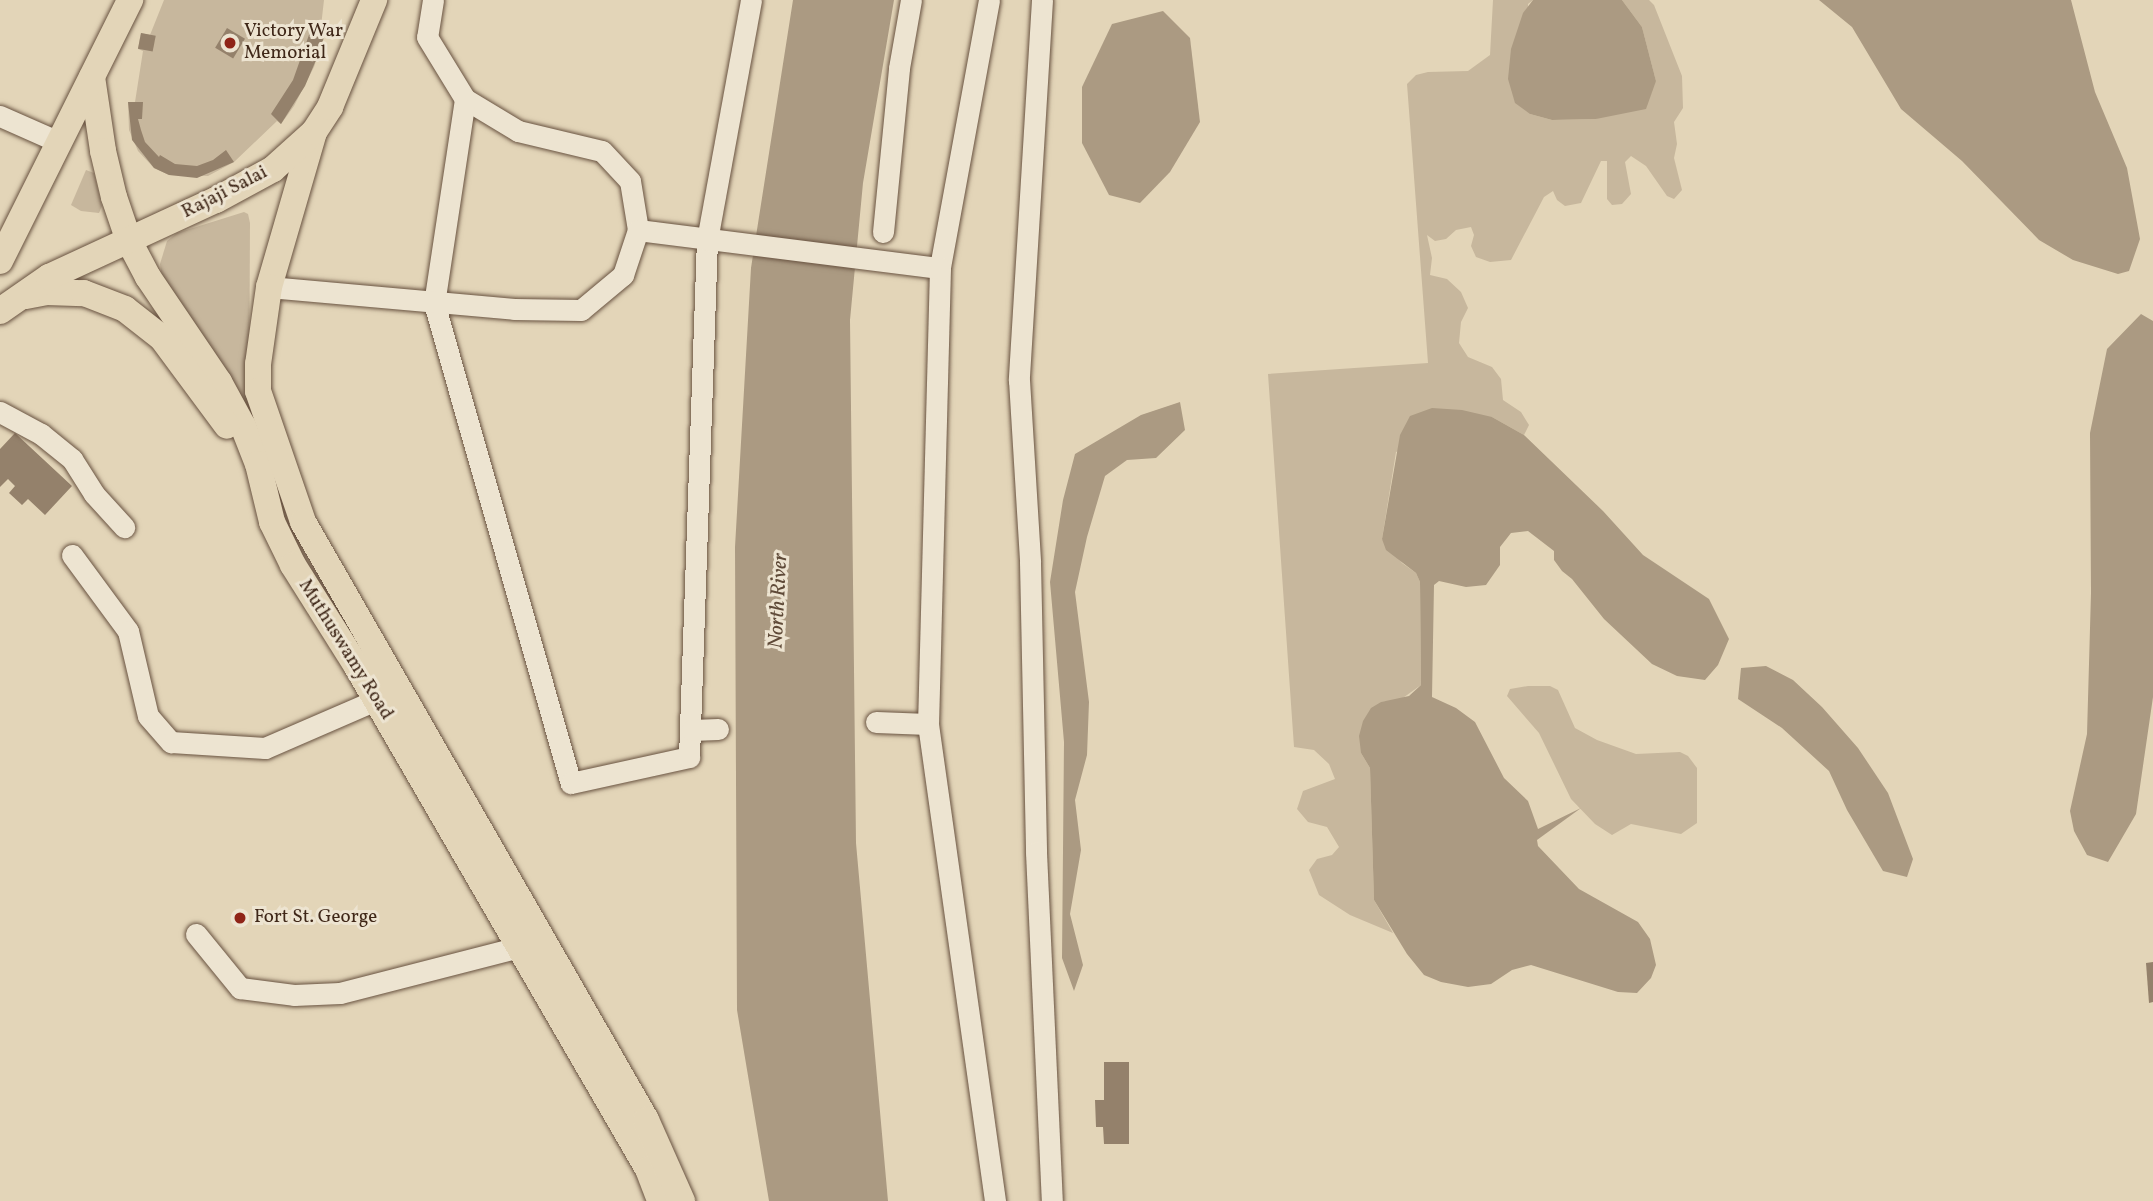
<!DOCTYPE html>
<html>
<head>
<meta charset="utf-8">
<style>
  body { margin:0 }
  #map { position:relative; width:2153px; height:1201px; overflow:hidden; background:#e3d5b8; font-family:Vollkorn,serif }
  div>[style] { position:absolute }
  .green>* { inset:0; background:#c7b79d }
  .water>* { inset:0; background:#ab9a82 }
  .building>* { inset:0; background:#94816b; transform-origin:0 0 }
  .roads { filter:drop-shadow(0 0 2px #685240) drop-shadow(0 0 2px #685240) }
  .minor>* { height:21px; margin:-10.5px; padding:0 10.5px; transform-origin:10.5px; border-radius:10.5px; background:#ede4d1 }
  .major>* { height:26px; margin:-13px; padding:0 13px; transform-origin:13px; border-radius:13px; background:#e3d5b8 }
  .dots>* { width:19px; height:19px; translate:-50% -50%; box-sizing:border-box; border:4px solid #ede4d1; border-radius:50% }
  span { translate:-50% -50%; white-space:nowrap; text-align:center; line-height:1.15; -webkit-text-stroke:6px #ede4d1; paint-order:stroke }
  .poi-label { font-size:19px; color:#3f2718 }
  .left { translate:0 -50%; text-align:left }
  .street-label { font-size:19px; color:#3f2718 }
  .water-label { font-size:21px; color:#5f4a38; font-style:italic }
</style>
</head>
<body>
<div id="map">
  <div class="green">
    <div style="clip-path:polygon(164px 0,324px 0,320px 35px,324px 37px,314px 67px,294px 106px,281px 124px,277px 121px,234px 162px,208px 176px,169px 175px,154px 168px,138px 151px,129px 130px,128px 102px,135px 102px,143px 51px,138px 49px,141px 33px,150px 35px)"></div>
    <div style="clip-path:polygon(1493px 0,1533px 0,1528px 4px,1530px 114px,1552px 120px,1596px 119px,1656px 81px,1642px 27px,1622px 0,1649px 0,1654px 5px,1682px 76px,1683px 108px,1674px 122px,1677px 144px,1674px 158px,1682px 190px,1674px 199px,1667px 196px,1646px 166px,1631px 156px,1625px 162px,1631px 194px,1622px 204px,1612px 205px,1607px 199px,1607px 161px,1601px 161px,1581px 203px,1565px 206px,1557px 200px,1553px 191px,1544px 197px,1511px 260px,1490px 262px,1476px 257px,1471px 246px,1474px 235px,1471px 227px,1456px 230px,1446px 239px,1435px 241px,1427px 235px,1432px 258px,1430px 275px,1447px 279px,1461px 292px,1468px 308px,1461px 322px,1459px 343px,1468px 357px,1492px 367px,1501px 379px,1503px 400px,1521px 412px,1529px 425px,1524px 435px,1492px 417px,1396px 452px,1382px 539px,1402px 563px,1416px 573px,1420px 582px,1421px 685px,1400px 700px,1381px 702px,1361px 753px,1370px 768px,1374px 900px,1393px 933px,1350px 915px,1319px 895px,1309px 870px,1317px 859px,1332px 855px,1339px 847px,1327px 827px,1308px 822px,1297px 809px,1303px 791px,1335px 779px,1329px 764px,1314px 750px,1294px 747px,1268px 374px,1428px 363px,1407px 84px,1416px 75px,1428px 72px,1468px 71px,1490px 55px)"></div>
    <div style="clip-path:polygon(86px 170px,94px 173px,102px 206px,99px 213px,81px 211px,71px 205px)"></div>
    <div style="clip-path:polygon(244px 212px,248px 214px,250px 223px,249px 411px,162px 277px,160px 264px,167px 241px,177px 233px)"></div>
    <div style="clip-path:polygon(1528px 686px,1550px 686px,1558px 690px,1575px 728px,1597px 740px,1636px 754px,1680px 752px,1688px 756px,1697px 768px,1697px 823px,1681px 834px,1631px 824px,1612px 835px,1595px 824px,1571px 799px,1539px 733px,1507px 696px,1510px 689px)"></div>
  </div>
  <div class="water">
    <div style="clip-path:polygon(793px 0,894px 0,863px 183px,850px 320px,856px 843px,888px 1201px,769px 1201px,737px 1010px,735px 547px,751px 268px)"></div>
    <div style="clip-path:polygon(1533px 0,1622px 0,1642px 27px,1656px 81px,1646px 109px,1596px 119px,1552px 120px,1530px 114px,1515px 103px,1508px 79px,1511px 49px,1523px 13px)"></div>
    <div style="clip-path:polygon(1819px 0,2071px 0,2095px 92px,2127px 168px,2140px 239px,2129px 271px,2118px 274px,2073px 260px,2039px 240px,1962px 161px,1901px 109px,1852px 27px)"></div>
    <div style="clip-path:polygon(1163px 11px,1190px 38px,1200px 122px,1170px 172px,1140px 203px,1109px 195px,1082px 143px,1082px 87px,1112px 24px)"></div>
    <div style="clip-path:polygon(2141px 314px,2153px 321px,2153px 697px,2136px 814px,2108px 862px,2087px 855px,2074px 831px,2070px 811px,2087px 734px,2091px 593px,2090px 433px,2107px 349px)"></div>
    <div style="clip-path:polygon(1180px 402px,1185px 430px,1156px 458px,1127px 460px,1105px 476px,1087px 537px,1075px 592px,1089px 702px,1087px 755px,1075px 800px,1081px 850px,1070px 914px,1083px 965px,1074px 991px,1062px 958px,1064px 742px,1050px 582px,1063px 500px,1075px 454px,1141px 415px)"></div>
    <div style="clip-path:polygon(1432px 408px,1462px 410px,1492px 417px,1524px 435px,1603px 511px,1643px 555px,1709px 599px,1729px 639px,1718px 665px,1705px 680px,1677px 676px,1652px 664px,1604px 619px,1572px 579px,1562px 571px,1554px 560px,1554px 551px,1528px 531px,1511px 533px,1500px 547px,1500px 565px,1486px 585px,1466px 587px,1439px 581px,1434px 585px,1432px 697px,1456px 708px,1475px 722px,1504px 778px,1528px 801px,1538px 829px,1581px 808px,1537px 840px,1538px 846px,1579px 889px,1638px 922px,1650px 939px,1656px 965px,1651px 978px,1637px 993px,1618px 992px,1531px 965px,1512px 970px,1491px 984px,1468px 987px,1441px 982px,1424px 975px,1407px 954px,1374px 900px,1370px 768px,1361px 753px,1359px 736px,1363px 721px,1371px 708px,1381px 702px,1409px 696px,1421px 685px,1420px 582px,1416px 573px,1386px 550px,1382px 539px,1400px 435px,1410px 416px)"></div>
    <div style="clip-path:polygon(1766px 666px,1793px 680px,1822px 707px,1858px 748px,1888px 793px,1913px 859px,1907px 877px,1883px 871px,1847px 810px,1829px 771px,1782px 728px,1738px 699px,1741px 668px)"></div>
  </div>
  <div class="building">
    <div style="left:227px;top:28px;width:21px;height:23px;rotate:31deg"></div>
    <div style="clip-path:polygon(310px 32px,324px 37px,319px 53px,305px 86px,281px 124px,271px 114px,293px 80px)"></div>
    <div style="left:141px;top:33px;width:15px;height:16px;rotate:11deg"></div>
    <div style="clip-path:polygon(128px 102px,143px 102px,142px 119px,138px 119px,141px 130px,145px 142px,159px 157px,160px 155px,175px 164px,197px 166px,213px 160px,226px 150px,234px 162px,197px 178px,169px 175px,154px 168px,132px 140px)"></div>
    <div style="clip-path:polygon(15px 433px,72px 486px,45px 515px,28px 499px,22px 505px,9px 493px,15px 486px,8px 479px,0 487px,0 449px)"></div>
    <div style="clip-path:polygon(2153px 962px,2153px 1002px,2149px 1003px,2146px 963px)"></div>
    <div style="clip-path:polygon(1104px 1062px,1129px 1062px,1129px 1144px,1104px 1144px,1103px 1127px,1096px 1127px,1095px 1100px,1104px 1100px)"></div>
  </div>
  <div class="roads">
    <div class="minor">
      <div style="left:433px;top:0;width:37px;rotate:99deg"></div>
      <div style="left:427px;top:37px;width:73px;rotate:58.5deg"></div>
      <div style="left:465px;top:99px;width:62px;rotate:31.1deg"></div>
      <div style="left:518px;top:131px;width:86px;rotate:13.4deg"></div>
      <div style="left:602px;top:151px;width:41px;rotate:47deg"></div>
      <div style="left:630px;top:181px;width:50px;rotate:80.7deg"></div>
      <div style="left:989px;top:0;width:272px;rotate:100.4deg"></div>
      <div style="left:940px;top:268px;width:456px;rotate:91.5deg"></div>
      <div style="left:928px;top:724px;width:482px;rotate:82deg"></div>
      <div style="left:1042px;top:0;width:381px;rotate:93.5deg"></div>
      <div style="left:1019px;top:380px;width:182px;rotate:86.5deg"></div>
      <div style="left:1030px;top:562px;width:290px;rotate:88.8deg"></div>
      <div style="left:1036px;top:852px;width:349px;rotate:87.4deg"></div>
      <div style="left:465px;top:99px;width:206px;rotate:98.6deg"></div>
      <div style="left:434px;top:303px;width:499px;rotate:74.1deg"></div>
      <div style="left:571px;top:783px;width:121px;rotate:-12.4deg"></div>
      <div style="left:689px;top:757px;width:517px;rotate:-88.01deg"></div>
      <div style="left:707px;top:240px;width:244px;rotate:-79.6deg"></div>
      <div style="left:0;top:116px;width:64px;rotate:23.8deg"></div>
      <div style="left:883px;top:232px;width:165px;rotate:-84.4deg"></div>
      <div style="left:899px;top:68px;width:69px;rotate:-80deg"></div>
      <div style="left:269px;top:287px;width:246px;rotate:5.1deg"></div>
      <div style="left:514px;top:309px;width:67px;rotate:0.9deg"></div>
      <div style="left:581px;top:310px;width:55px;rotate:-39.8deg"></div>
      <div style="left:623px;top:275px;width:47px;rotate:-71.6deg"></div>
      <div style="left:638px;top:230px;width:304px;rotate:7.2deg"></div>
      <div style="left:0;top:412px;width:47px;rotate:28.2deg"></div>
      <div style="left:41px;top:434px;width:40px;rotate:39deg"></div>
      <div style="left:72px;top:459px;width:41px;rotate:57.8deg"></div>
      <div style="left:94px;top:494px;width:45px;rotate:47.7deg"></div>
      <div style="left:72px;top:555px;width:94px;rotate:53.6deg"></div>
      <div style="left:128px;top:631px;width:87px;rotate:76.8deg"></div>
      <div style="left:148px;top:716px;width:35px;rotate:49deg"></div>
      <div style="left:171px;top:742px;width:94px;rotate:3.7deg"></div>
      <div style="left:265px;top:748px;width:121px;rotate:-23.4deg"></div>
      <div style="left:876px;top:722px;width:52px;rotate:2.2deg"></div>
      <div style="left:692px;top:730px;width:26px;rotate:-2deg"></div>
      <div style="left:196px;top:934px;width:70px;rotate:50.8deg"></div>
      <div style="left:240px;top:988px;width:54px;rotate:7.4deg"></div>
      <div style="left:294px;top:995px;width:46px;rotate:-2.5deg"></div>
      <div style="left:340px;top:993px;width:185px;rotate:-14.4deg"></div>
    </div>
    <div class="major">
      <div style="left:92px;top:77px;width:75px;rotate:81.5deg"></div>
      <div style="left:103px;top:151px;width:47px;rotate:76.6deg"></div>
      <div style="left:114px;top:197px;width:46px;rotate:71.2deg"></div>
      <div style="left:129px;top:241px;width:41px;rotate:62.2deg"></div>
      <div style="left:148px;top:277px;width:127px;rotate:55.9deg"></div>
      <div style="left:219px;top:382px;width:50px;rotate:61.4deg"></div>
      <div style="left:243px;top:426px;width:41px;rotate:68.5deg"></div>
      <div style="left:258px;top:464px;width:60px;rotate:76.4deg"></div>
      <div style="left:272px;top:522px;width:48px;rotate:64deg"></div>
      <div style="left:293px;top:565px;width:118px;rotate:57.8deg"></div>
      <div style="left:356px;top:665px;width:582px;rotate:59.91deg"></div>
      <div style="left:648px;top:1169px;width:34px;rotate:69deg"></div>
      <div style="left:314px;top:132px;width:161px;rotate:106.2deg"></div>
      <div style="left:269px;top:287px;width:78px;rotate:98.1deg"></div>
      <div style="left:258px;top:364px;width:27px;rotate:90deg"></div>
      <div style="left:258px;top:391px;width:139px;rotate:71deg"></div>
      <div style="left:303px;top:522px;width:689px;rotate:60.16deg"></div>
      <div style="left:646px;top:1120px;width:89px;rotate:66deg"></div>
      <div style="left:0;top:261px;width:292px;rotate:-63.5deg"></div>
      <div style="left:26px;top:296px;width:20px;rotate:-11deg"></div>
      <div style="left:46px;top:292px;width:38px;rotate:2deg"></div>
      <div style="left:84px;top:293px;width:44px;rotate:21.3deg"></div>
      <div style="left:125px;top:309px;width:47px;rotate:38.1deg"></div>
      <div style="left:162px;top:338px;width:109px;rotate:53.5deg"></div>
      <div style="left:0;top:311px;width:60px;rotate:-34.8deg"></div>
      <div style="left:49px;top:277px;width:184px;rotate:-24.8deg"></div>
      <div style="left:216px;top:200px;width:65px;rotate:-28.5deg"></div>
      <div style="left:273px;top:169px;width:55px;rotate:-42.1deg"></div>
      <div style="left:314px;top:132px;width:30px;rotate:-57deg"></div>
      <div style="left:330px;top:107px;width:116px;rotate:-67.6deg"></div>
    </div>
  </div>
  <div class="dots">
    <div style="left:230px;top:43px;background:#8f2418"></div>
    <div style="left:240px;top:918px;background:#8f2418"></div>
  </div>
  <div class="poi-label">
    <span class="left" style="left:244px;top:43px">Victory War<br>Memorial</span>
    <span class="left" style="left:254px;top:918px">Fort St. George</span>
  </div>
  <div class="street-label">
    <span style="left:225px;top:193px;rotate:-27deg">Rajaji Salai</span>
    <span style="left:345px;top:650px;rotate:58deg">Muthuswamy Road</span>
  </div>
  <div class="water-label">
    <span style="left:779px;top:601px;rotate:-87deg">North River</span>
  </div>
</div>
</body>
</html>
